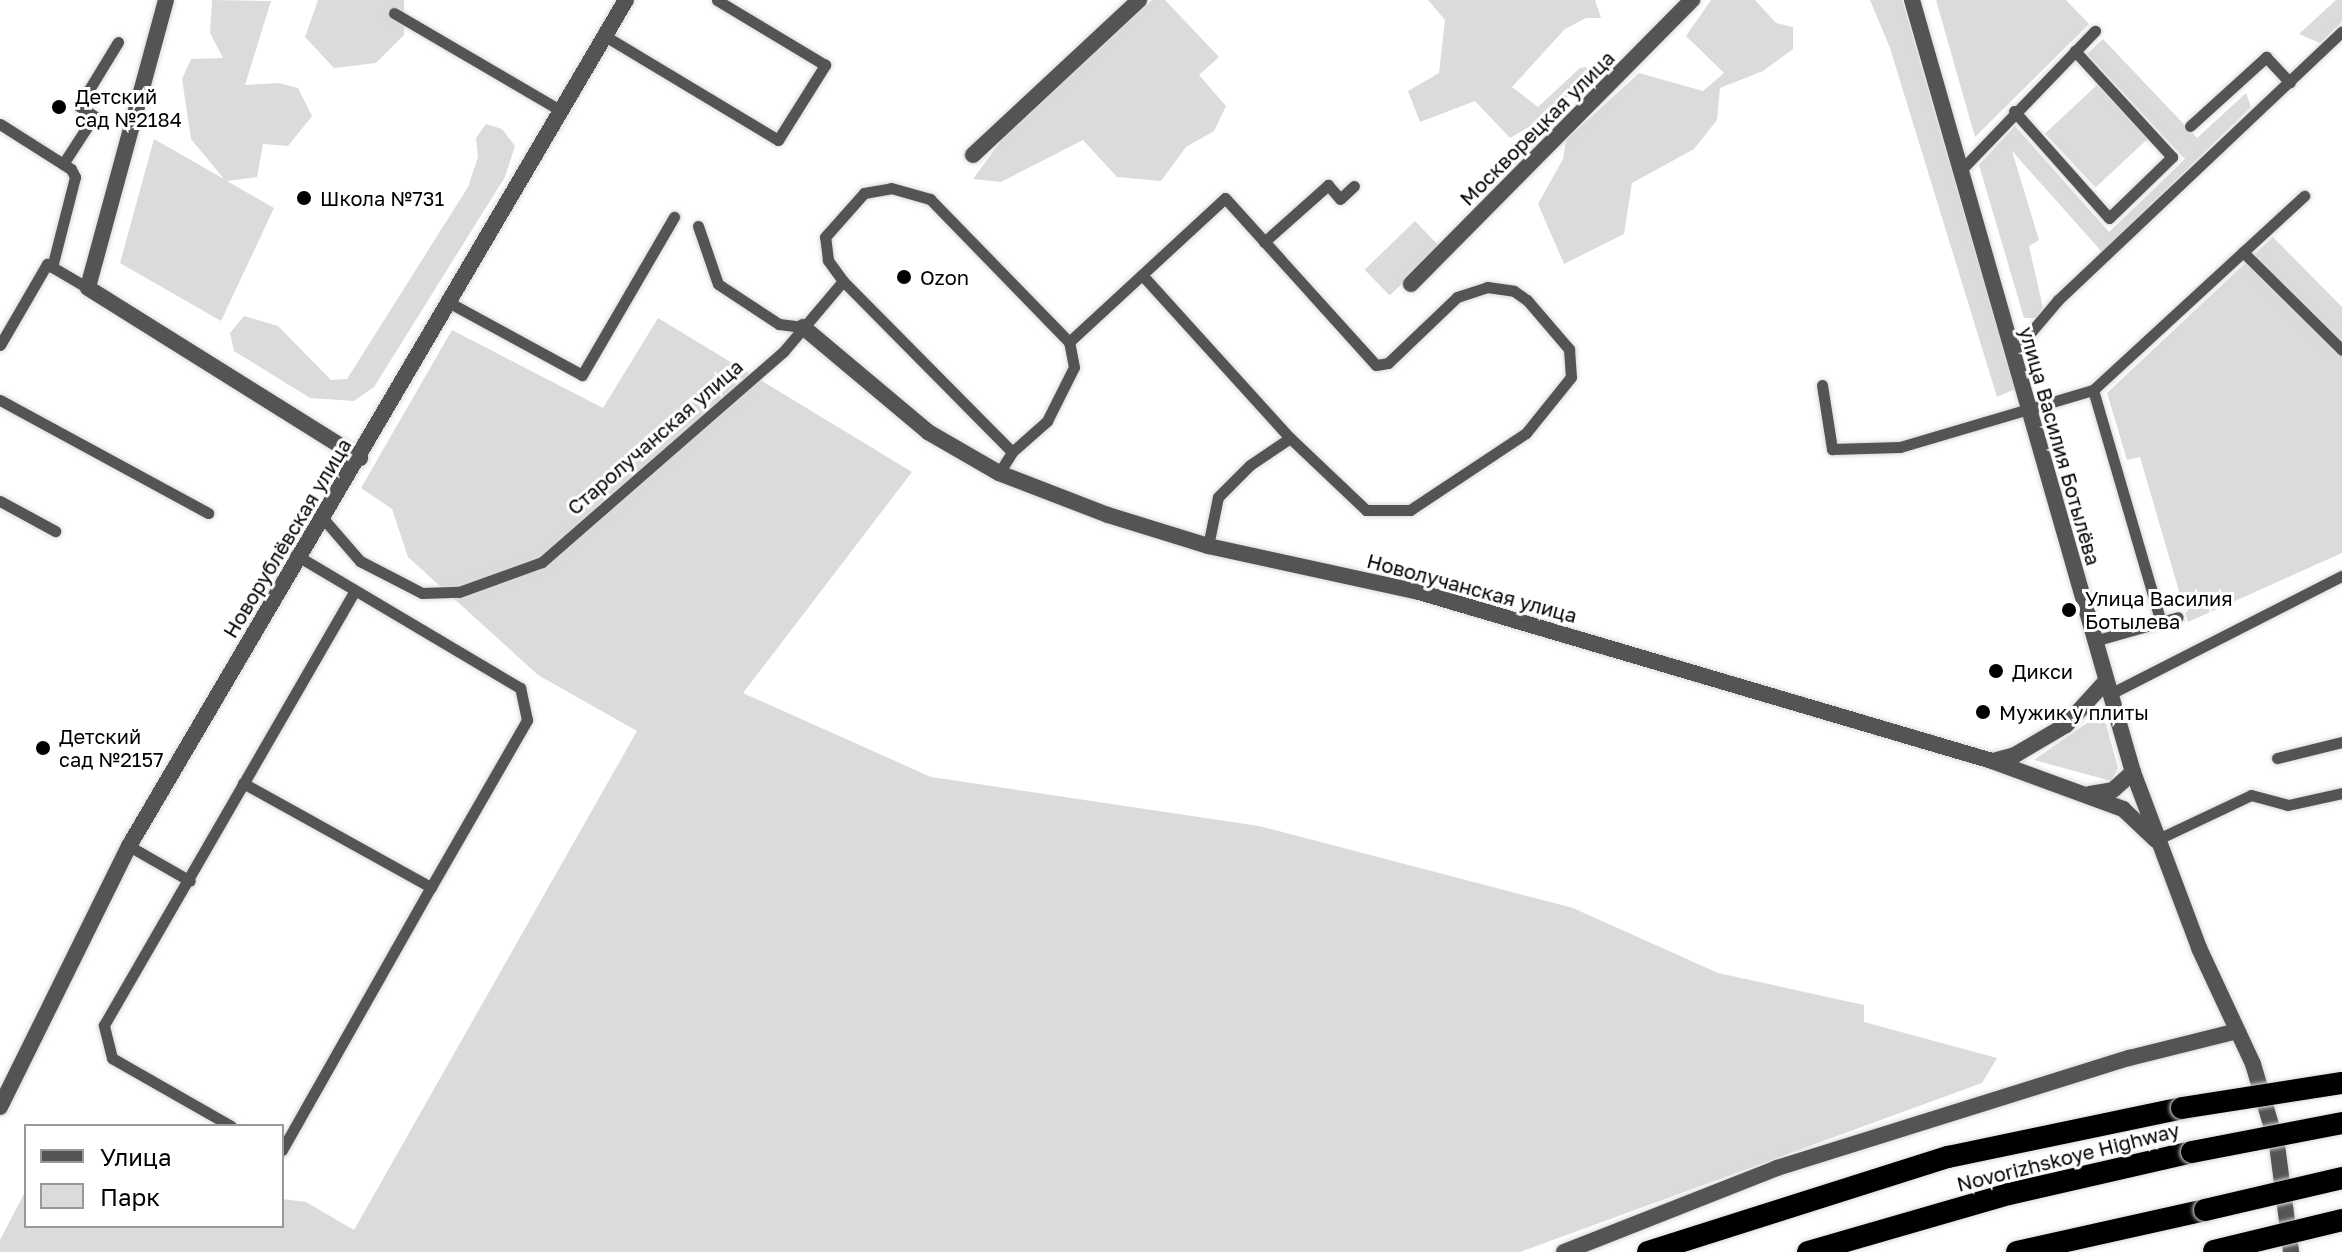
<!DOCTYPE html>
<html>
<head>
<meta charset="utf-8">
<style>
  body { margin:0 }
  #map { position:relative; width:2342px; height:1252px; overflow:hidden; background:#fff; font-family:"Golos Text",sans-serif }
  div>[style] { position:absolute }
  .green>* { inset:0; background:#dbdbdb; transform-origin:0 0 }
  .roads { filter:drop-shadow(0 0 2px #dbdbdb) drop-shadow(0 0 2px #dbdbdb) }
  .service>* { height:11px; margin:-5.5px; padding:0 5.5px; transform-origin:5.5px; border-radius:5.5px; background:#545454 }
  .minor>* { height:16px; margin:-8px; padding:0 8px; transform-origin:8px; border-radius:8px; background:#545454 }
  .tertiary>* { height:16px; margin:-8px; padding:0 8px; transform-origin:8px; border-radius:8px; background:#545454 }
  .trunk>* { height:22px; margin:-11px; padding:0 11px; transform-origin:11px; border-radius:11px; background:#000 }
  .bridges { filter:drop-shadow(0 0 2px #dbdbdb) drop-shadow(0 0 2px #dbdbdb) }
  .trunk-bridge>* { height:22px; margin:-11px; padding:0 11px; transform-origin:11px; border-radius:11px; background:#000 }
  .dots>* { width:22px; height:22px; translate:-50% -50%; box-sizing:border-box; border:4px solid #fff; border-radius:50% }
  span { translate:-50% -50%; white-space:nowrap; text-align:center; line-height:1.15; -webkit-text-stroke:6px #fff; paint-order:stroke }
  .poi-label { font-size:20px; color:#000 }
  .left { translate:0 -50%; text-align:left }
  .street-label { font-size:20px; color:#000 }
  .legend { position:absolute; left:24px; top:1124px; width:260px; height:104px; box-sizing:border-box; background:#fff; border:2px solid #999; margin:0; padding:10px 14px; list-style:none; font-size:24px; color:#000 }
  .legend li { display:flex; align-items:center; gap:16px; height:40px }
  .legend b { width:40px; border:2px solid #999 }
</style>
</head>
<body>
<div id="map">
  <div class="green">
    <div style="clip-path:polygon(212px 0,271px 1px,245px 85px,279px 83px,298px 88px,312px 116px,288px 146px,263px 144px,257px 177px,227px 181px,274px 208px,221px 321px,120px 263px,154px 139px,224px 179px,191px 139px,182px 79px,191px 59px,223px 58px,210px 33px)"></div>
    <div style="clip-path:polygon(318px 0,404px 0,404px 35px,376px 63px,334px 68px,305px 37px)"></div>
    <div style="clip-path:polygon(1152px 0,1165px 0,1219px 57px,1199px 75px,1226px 106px,1214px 131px,1186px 147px,1161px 181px,1117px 177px,1083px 140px,1001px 182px,973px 179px,1004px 137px)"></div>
    <div style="clip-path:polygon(1428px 0,1595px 0,1601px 18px,1586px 18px,1565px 29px,1512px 87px,1538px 107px,1580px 68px,1586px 67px,1591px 77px,1541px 120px,1510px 138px,1475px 101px,1420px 122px,1408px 91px,1439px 73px,1445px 20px)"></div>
    <div style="clip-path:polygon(1711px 0,1755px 0,1776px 23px,1793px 27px,1793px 49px,1763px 71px,1720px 88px,1717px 120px,1694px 149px,1632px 183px,1624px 234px,1564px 264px,1538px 204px,1563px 159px,1566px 140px,1639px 73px,1703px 91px,1724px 73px,1686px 36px)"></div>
    <div style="clip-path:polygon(1870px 0,1902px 0,2015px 389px,1997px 397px,1890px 48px)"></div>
    <div style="clip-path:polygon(1936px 0,2066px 0,2089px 24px,1975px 137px)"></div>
    <div style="clip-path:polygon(2336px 0,2342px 0,2342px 22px,2320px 43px,2299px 34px)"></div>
    <div style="clip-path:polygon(2103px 39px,2197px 138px,2246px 93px,2251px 107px,2102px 252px,2012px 151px,2039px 240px,2029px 246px,2043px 308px,2036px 318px,2024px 318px,1979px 165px,2015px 126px,2109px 232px,2185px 159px,2087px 54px)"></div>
    <div style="left:2097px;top:85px;width:74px;height:71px;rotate:47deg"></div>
    <div style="clip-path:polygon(486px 124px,502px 129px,515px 146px,505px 177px,374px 387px,354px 401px,310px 398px,234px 351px,230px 333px,244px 316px,278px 326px,331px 380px,347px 379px,468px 187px,478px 157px,476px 138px)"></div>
    <div style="left:1415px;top:221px;width:36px;height:70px;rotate:46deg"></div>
    <div style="clip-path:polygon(2273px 237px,2342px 307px,2342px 553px,2188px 622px,2140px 457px,2127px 460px,2107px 393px)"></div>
    <div style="clip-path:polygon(658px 318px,912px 472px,743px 693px,931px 777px,1259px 826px,1573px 908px,1718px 973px,1864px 1005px,1864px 1022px,1997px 1058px,1982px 1083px,1520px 1252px,0 1252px,0 1240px,26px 1190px,26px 1226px,282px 1226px,282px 1199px,306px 1202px,354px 1230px,637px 731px,538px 675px,408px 557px,392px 509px,361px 488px,452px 330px,603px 408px)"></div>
    <div style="clip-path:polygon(2097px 716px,2106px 724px,2118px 768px,2111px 781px,2034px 760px)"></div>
  </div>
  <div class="roads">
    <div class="service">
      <div style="left:394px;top:13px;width:194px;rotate:30.3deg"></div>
      <div style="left:605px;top:36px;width:202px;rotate:31deg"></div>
      <div style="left:778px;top:140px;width:89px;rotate:-57.9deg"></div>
      <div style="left:825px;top:65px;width:126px;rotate:-149deg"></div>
      <div style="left:2014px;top:111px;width:143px;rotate:48.4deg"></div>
      <div style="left:2109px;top:218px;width:88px;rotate:-44.1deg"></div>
      <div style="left:2172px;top:157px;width:144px;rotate:-132.5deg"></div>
      <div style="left:0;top:124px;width:84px;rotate:32.4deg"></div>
      <div style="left:71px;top:169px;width:9px;rotate:63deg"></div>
      <div style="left:75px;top:177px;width:93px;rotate:104.3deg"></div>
      <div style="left:2190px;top:126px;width:103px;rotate:-42.2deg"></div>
      <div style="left:2266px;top:57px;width:35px;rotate:47deg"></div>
      <div style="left:63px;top:164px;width:57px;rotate:-57.1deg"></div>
      <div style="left:94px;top:116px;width:18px;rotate:-146deg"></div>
      <div style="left:79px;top:106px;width:75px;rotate:-58.6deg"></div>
      <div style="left:1962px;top:169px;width:192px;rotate:-46.1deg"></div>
      <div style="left:698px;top:226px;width:61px;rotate:71deg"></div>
      <div style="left:718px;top:284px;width:73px;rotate:33.3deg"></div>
      <div style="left:779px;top:324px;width:24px;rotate:7deg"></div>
      <div style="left:1264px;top:242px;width:86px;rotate:-41.7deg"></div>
      <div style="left:1328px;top:185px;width:18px;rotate:49deg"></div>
      <div style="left:1340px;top:199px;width:19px;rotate:-43deg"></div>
      <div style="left:2243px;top:252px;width:139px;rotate:44.7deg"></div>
      <div style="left:843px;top:281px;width:240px;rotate:45.3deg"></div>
      <div style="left:1012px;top:452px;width:47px;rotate:-41.5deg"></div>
      <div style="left:1047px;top:421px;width:60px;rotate:-63.4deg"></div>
      <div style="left:1074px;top:367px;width:25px;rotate:-101deg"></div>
      <div style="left:450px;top:303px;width:150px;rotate:28.6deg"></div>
      <div style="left:582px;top:375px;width:183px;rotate:-59.8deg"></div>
      <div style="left:0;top:345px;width:94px;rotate:-59.9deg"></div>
      <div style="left:47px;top:264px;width:48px;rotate:30.3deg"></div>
      <div style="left:2014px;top:352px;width:68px;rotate:-49.8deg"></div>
      <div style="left:2058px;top:300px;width:391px;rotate:-43.4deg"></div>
      <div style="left:1822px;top:385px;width:65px;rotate:81.1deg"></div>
      <div style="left:1832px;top:449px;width:68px;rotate:-1.7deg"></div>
      <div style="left:1900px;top:447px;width:201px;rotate:-16.5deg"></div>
      <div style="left:2093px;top:390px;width:287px;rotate:-42.6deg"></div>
      <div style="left:2093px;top:390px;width:242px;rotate:73.7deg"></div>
      <div style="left:0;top:400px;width:237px;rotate:28.5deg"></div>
      <div style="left:999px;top:473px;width:25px;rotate:-58deg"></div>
      <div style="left:0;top:501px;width:63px;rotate:28.6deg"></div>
      <div style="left:321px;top:516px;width:60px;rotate:49.1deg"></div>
      <div style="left:360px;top:561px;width:70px;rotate:27.3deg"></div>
      <div style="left:422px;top:593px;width:37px;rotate:-2deg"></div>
      <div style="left:459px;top:592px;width:88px;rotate:-19.9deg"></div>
      <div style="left:542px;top:562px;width:320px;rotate:-41.1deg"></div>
      <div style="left:783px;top:352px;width:93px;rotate:-49.8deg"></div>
      <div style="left:843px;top:281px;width:26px;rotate:-126deg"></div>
      <div style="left:828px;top:260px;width:23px;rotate:-97deg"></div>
      <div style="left:825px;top:237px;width:59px;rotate:-48.4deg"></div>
      <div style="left:864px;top:193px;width:27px;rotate:-10deg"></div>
      <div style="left:891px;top:188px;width:41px;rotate:15.8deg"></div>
      <div style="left:930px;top:199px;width:199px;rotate:45.8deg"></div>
      <div style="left:1069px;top:342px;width:212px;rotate:-42.7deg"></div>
      <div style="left:1225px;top:198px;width:225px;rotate:47.9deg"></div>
      <div style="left:1376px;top:365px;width:12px;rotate:-9deg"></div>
      <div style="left:1388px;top:363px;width:95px;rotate:-43.7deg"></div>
      <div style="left:1457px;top:297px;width:32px;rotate:-18deg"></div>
      <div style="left:1487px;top:287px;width:27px;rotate:8deg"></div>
      <div style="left:1514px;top:291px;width:16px;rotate:35deg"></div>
      <div style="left:1527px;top:300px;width:65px;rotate:49.4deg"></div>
      <div style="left:1569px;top:349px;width:28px;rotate:86deg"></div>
      <div style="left:1571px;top:377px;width:72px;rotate:128.8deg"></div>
      <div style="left:1526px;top:433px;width:139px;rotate:146.4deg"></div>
      <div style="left:1410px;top:510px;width:44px;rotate:180deg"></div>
      <div style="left:1366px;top:510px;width:105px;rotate:-136.5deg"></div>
      <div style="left:1290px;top:438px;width:220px;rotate:-132.2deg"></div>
      <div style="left:1208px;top:546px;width:50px;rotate:-78.5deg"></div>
      <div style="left:1218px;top:497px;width:45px;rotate:-45deg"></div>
      <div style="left:1250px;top:465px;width:48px;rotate:-34deg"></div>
      <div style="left:2094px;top:641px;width:87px;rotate:-15.9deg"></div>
      <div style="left:2110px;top:694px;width:260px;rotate:-27deg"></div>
      <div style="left:2277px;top:758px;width:67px;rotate:-13.8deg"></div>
      <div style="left:243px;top:783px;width:215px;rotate:29deg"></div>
      <div style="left:431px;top:887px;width:193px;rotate:-60.1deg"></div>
      <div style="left:527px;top:720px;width:33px;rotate:-102deg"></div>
      <div style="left:520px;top:688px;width:261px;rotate:-149.3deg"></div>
      <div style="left:2156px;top:840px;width:105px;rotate:-25.3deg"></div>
      <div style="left:2251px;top:795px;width:38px;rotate:15deg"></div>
      <div style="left:2288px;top:805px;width:55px;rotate:-12.5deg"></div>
      <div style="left:129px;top:846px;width:70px;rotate:29.8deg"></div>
      <div style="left:231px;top:1126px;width:137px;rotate:-150.3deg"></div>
      <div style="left:112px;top:1058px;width:34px;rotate:-104deg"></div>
      <div style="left:104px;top:1025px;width:500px;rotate:-60deg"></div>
      <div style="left:282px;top:1150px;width:302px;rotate:-60.5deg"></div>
    </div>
    <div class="minor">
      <div style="left:166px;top:0;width:298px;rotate:105.2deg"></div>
      <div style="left:88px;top:288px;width:321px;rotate:32deg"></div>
      <div style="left:973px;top:155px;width:227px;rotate:-43deg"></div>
      <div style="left:1411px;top:284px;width:400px;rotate:-45.3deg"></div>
      <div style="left:803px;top:327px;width:163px;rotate:40deg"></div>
      <div style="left:928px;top:432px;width:82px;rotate:30deg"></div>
      <div style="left:999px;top:473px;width:117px;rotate:21.1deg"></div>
      <div style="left:1108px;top:515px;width:105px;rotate:17.2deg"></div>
      <div style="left:1208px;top:546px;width:216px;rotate:12.3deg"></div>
      <div style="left:1419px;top:592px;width:597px;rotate:16.43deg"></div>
      <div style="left:1992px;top:761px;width:140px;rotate:20.1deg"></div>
      <div style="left:2123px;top:809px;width:45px;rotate:43.2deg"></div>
      <div style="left:1993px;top:761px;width:23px;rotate:-15deg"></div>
      <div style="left:2015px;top:755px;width:59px;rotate:-30.5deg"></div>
      <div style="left:2066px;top:725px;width:59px;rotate:-47.7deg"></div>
      <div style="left:2090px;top:794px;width:23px;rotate:-10deg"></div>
      <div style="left:2113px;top:790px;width:27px;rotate:-42deg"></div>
      <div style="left:0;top:1107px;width:291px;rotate:-63.7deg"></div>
      <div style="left:129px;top:846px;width:981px;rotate:-59.57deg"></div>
    </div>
    <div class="tertiary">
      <div style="left:1912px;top:0;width:803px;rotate:74.03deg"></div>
      <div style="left:2133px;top:772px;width:188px;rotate:69.4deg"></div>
      <div style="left:2199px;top:948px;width:128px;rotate:65deg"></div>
      <div style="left:2253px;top:1064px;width:84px;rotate:73.5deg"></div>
      <div style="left:2277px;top:1145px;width:108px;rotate:82.5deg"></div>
      <div style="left:1564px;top:1252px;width:229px;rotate:-21.5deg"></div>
      <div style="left:1777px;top:1168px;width:369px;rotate:-17.4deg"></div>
      <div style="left:2129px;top:1058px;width:111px;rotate:-14deg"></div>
    </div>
    <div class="trunk">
      <div style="left:1648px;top:1252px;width:315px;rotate:-17.6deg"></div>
      <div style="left:1948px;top:1157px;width:239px;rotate:-11.8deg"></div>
      <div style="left:1808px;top:1252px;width:209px;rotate:-16.1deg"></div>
      <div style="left:2009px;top:1194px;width:188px;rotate:-12.9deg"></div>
      <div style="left:2017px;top:1252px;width:193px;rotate:-12.6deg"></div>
    </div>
  </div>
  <div class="bridges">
    <div class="trunk-bridge">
      <div style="left:2182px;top:1108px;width:162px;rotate:-8.9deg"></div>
      <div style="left:2192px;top:1152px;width:153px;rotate:-10.9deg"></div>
      <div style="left:2205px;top:1210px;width:141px;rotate:-13.1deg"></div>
      <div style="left:2214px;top:1251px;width:132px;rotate:-13.6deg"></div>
    </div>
  </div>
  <div class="dots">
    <div style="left:59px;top:107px;background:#000"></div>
    <div style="left:304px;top:198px;background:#000"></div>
    <div style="left:904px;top:277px;background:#000"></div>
    <div style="left:2069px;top:610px;background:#000"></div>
    <div style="left:1996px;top:671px;background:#000"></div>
    <div style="left:1983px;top:712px;background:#000"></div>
    <div style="left:43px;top:748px;background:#000"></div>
  </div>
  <div class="poi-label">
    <span class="left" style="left:75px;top:108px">Детский<br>сад №2184</span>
    <span class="left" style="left:320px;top:198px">Школа №731</span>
    <span class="left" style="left:920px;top:277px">Ozon</span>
    <span class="left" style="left:2085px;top:610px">Улица Василия<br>Ботылева</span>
    <span class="left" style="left:2012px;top:671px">Дикси</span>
    <span class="left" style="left:1999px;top:712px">Мужик у плиты</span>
    <span class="left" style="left:59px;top:748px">Детский<br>сад №2157</span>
  </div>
  <div class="street-label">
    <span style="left:1537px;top:128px;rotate:-45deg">Москворецкая улица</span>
    <span style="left:655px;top:437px;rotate:-41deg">Старолучанская улица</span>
    <span style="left:2060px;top:446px;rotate:74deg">улица Василия Ботылёва</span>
    <span style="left:287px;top:538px;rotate:-59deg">Новорублёвская улица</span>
    <span style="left:1472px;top:588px;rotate:15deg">Новолучанская улица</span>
    <span style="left:2068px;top:1157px;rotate:-14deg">Novorizhskoye Highway</span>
  </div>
  <ul class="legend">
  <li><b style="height:10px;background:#545454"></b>Улица</li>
  <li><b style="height:22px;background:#dbdbdb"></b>Парк</li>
  </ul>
</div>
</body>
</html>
